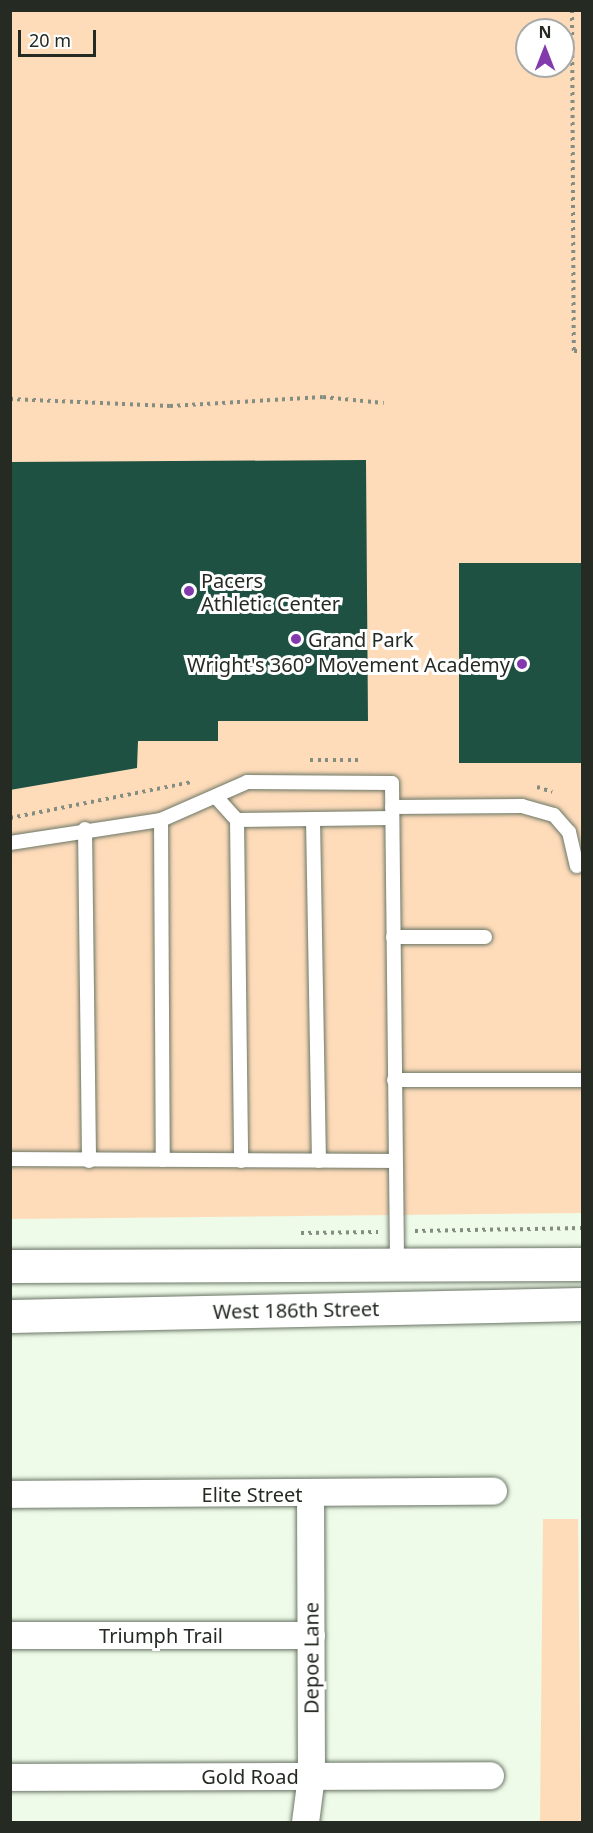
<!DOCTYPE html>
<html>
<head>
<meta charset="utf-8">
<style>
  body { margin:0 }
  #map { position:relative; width:593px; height:1833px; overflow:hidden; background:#eefbe8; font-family:"Noto Sans",sans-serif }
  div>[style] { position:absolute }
  .green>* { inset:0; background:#fedcba }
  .building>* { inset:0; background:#1e5142; transform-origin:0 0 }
  .path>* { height:4px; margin-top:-2px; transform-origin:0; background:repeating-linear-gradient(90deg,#848d81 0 3px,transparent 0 7.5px) }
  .roads { filter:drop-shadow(0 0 2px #6b7666) drop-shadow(0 0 2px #6b7666) }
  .service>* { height:14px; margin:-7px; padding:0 7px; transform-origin:7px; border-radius:7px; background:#fff }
  .minor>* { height:27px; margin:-13.5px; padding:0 13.5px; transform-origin:13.5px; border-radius:13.5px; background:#fff }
  .tertiary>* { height:33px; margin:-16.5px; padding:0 16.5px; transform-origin:16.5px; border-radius:16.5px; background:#fff }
  .dots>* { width:16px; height:16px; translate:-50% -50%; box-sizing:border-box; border:3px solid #fff; border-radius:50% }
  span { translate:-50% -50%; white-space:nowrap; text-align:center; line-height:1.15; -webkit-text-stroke:6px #fff; paint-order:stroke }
  .poi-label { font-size:20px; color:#252a23 }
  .left { translate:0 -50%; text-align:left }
  .right { translate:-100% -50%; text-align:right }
  .street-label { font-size:20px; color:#252a23 }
  .frame { position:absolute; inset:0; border:12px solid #252a23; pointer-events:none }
  .north { position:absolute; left:515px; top:18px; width:60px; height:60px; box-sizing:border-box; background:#fff; border:2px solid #a8aaa7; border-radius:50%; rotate:0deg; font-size:16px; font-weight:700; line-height:24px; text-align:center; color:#252a23 }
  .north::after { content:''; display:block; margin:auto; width:21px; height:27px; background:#823aac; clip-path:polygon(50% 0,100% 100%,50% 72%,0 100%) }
  .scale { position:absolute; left:18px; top:30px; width:78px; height:27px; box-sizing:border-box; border:3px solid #252a23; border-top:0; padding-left:8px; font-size:18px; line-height:21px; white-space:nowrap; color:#252a23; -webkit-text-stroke:4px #fff; paint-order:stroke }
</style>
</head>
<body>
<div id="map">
  <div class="green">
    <div style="clip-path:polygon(evenodd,10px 11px,582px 11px,582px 1213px,11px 1219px,10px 11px,527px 30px,563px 30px,563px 66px,527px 66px,527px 30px)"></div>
    <div style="clip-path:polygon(543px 1519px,578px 1519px,581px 1822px,540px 1822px)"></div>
  </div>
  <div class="building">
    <div style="clip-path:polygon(366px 460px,368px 721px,218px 721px,218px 741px,138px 741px,137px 768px,10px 790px,10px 462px)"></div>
    <div style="left:582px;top:563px;width:200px;height:123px;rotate:90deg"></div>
  </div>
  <div class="path">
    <div style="left:572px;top:10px;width:341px;rotate:89.7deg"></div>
    <div style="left:574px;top:351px;width:8px"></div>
    <div style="left:10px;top:399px;width:160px;rotate:2.5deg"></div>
    <div style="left:170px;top:406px;width:153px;rotate:-3.4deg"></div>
    <div style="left:323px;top:397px;width:61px;rotate:5.6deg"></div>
    <div style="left:310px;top:760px;width:50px"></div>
    <div style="left:537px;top:787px;width:16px;rotate:18deg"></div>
    <div style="left:10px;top:818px;width:186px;rotate:-11.2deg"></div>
    <div style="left:415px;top:1231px;width:167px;rotate:-1deg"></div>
    <div style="left:301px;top:1233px;width:77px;rotate:-0.7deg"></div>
  </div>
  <div class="roads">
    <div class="service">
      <div style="left:217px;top:798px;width:30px;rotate:48deg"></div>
      <div style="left:237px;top:820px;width:155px;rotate:-0.7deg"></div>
      <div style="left:392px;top:807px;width:130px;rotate:-0.4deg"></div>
      <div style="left:522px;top:806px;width:33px;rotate:16deg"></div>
      <div style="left:554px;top:815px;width:23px;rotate:49deg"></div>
      <div style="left:569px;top:832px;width:35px;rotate:77deg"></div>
      <div style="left:313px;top:819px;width:342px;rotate:89deg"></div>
      <div style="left:161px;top:820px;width:340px;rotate:89.7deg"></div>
      <div style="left:237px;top:820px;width:341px;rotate:89.3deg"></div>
      <div style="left:85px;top:829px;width:332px;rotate:89.3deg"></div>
      <div style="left:10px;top:843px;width:153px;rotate:-8.7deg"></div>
      <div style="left:161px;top:820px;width:94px;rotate:-23.8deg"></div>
      <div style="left:247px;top:782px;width:145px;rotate:0.4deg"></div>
      <div style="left:392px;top:783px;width:480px;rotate:89.4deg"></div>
      <div style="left:393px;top:937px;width:92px"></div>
      <div style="left:394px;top:1080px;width:188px"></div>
      <div style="left:10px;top:1159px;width:384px;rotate:0.3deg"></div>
    </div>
    <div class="minor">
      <div style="left:10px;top:1494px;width:483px;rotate:-0.4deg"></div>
      <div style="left:10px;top:1635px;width:301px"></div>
      <div style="left:10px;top:1777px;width:480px;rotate:-0.2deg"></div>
      <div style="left:305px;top:1822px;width:46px;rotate:-82.6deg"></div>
      <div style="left:311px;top:1776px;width:282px;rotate:-90.2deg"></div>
    </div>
    <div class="tertiary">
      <div style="left:10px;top:1266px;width:572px;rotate:-0.2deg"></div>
      <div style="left:10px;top:1316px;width:572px;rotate:-1.2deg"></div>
    </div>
  </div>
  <div class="dots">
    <div style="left:189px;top:591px;background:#823aac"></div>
    <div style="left:296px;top:639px;background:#823aac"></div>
    <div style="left:522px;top:664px;background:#823aac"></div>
  </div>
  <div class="poi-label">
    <span class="left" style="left:201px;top:592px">Pacers<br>Athletic Center</span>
    <span class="left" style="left:308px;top:639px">Grand Park</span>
    <span class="right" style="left:510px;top:664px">Wright's 360° Movement Academy</span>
  </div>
  <div class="street-label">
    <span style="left:296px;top:1310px;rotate:-1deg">West 186th Street</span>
    <span style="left:252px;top:1494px">Elite Street</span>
    <span style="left:161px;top:1635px">Triumph Trail</span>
    <span style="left:311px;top:1658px;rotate:-90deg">Depoe Lane</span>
    <span style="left:250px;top:1776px">Gold Road</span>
  </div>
  <div class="frame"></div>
  <div class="north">N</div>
  <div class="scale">20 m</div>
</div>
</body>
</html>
